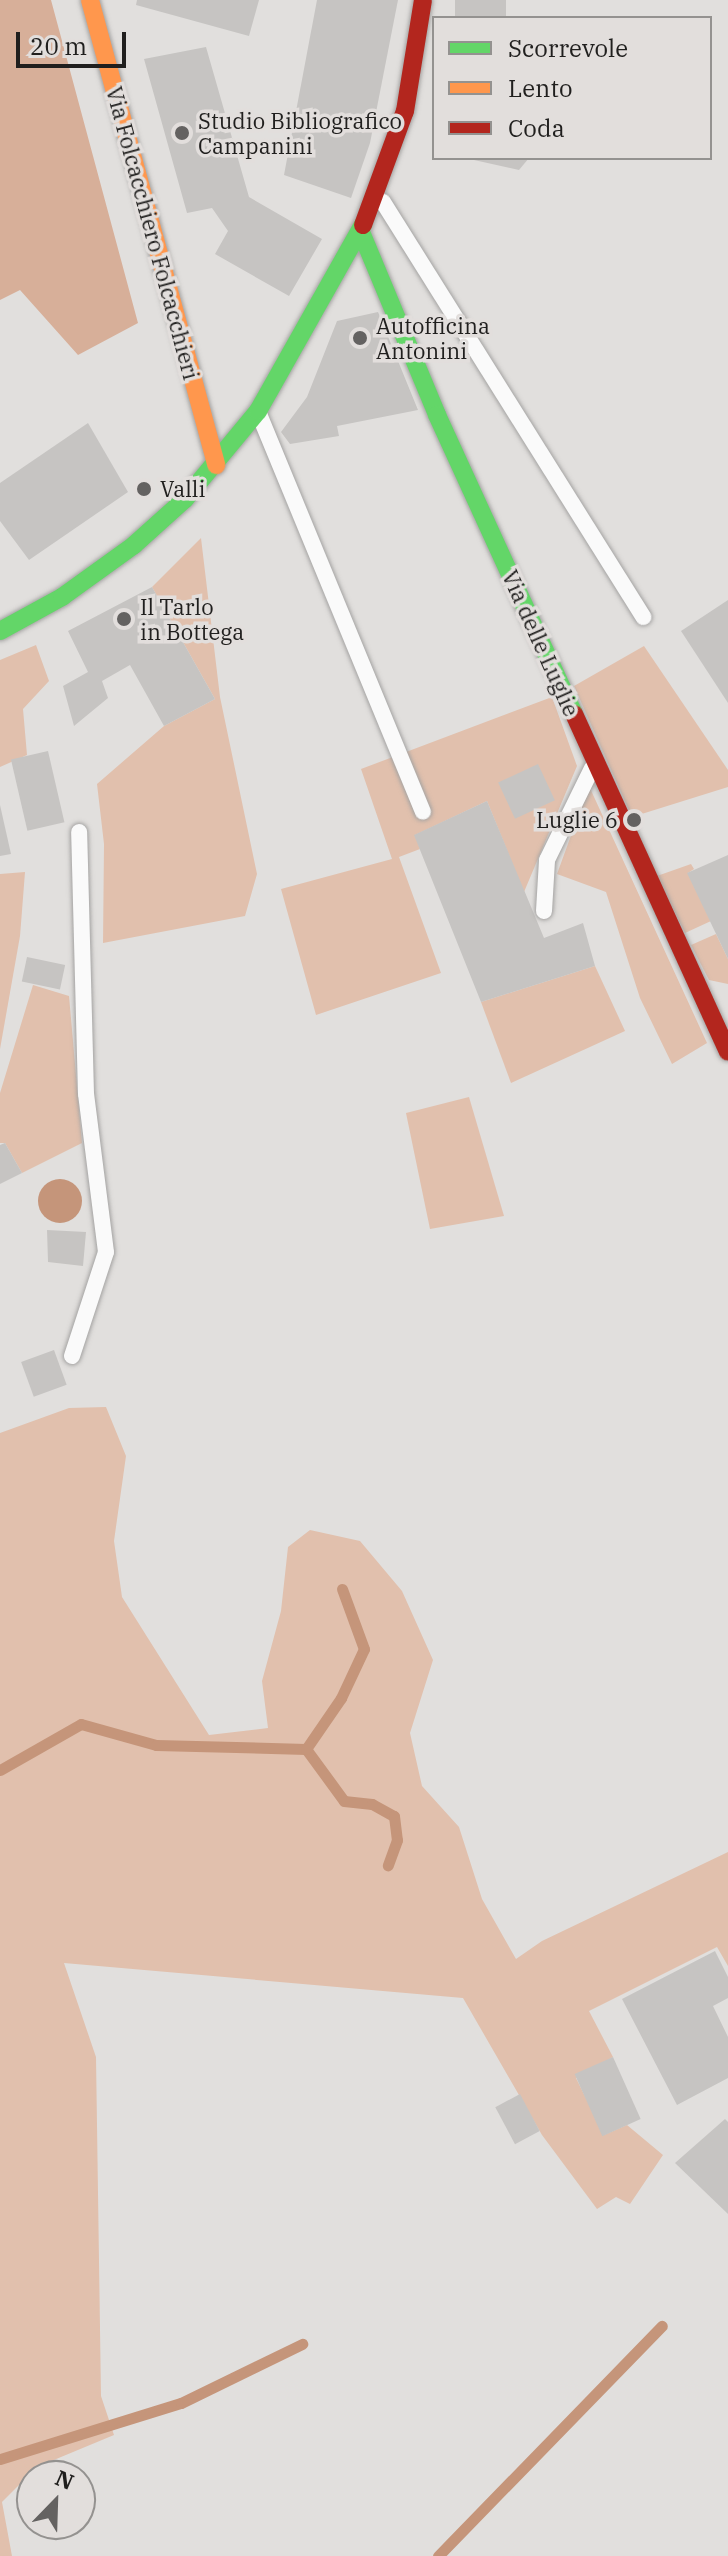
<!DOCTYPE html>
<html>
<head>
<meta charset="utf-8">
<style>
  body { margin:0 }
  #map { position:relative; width:728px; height:2556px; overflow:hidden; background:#e1dfdd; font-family:"IBM Plex Serif",serif }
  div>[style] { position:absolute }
  .green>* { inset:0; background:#e1c0ad }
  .forest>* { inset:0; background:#d7af99 }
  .water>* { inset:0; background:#c5957a }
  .round { border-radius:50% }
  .stream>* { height:11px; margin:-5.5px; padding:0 5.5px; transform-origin:5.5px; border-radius:5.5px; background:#c5957a }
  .building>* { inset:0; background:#c6c4c2; transform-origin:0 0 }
  .roads { filter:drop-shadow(0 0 2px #a4a3a2) drop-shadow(0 0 2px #a4a3a2) }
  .lane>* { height:16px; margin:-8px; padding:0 8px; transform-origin:8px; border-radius:8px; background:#fafafa }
  .fast>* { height:18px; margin:-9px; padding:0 9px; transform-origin:9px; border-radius:9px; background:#63d668 }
  .slow>* { height:18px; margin:-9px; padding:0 9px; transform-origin:9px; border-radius:9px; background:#ff974d }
  .jam>* { height:18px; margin:-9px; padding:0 9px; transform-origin:9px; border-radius:9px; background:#b3261e }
  .dots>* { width:22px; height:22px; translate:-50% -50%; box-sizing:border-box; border:4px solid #e2dedc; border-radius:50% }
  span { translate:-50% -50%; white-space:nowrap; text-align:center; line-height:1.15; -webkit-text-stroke:7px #e2dedc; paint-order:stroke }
  .poi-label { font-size:22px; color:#201f1e }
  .left { translate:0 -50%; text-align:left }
  .right { translate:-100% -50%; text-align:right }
  .street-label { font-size:22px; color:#201f1e }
  .legend { position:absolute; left:432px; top:16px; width:280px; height:144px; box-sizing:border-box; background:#e2dedc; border:2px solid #949290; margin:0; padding:10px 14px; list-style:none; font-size:24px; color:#201f1e }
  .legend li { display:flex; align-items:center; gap:16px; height:40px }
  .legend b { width:40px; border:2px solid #949290 }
  .north { position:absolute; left:16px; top:2460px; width:80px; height:80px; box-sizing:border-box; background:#e2dedc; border:2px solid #949290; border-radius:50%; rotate:23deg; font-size:22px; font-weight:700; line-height:32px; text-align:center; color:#201f1e }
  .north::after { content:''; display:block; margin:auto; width:28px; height:36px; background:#646261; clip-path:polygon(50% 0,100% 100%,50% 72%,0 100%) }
  .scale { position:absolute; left:16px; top:32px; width:110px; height:36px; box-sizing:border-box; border:4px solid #201f1e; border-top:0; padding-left:10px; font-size:24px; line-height:28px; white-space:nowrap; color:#201f1e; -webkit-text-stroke:6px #e2dedc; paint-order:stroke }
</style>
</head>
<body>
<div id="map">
  <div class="green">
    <div style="clip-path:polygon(201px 538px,220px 697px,257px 874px,245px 916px,103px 943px,104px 844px,97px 784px,164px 726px,215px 699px,152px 587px)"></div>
    <div style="clip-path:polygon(36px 645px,49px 681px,23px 709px,27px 755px,0 767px,0 660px)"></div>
    <div style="clip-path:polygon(644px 646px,728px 770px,728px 787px,632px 817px,574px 686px)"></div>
    <div style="clip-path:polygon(552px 697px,577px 766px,524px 892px,487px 801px,415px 835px,420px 849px,399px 857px,441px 973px,316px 1015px,281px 889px,392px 859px,361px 769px)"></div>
    <div style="clip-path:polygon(589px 786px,707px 1043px,672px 1064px,640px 998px,606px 892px,557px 874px)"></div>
    <div style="clip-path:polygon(691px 864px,694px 869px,688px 873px,711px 921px,685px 933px,657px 876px)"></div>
    <div style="clip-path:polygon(25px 872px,20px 936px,0 1049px,0 874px)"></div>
    <div style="clip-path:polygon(716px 934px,728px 959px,728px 984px,709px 980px,691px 945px)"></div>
    <div style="clip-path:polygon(595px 966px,625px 1031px,511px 1083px,481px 1002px)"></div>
    <div style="clip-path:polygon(33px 985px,69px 996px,82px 1143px,22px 1173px,5px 1143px,0 1143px,0 1093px)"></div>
    <div style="clip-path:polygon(469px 1097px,504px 1216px,430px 1229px,406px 1113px)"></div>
    <div style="clip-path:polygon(106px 1407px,126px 1456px,114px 1541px,122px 1597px,209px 1735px,268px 1728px,262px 1681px,281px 1611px,288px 1547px,310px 1530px,360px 1541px,402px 1591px,433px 1660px,410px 1733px,422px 1786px,459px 1827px,482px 1899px,516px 1959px,542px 1941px,728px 1852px,728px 1966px,717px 1947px,589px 2011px,613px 2057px,576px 2078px,604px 2135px,627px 2125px,663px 2155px,630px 2204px,616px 2197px,597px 2209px,542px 2135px,463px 1998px,64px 1963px,96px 2057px,101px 2396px,114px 2435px,37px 2467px,2px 2502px,12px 2556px,0 2556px,0 1433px,69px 1408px)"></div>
  </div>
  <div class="forest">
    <div style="clip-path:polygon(0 0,51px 0,138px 323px,78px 355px,20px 290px,0 300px)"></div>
  </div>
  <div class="water">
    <div class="round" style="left:38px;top:1179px;width:44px;height:44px"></div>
  </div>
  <div class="stream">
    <div style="left:306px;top:1749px;width:64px;rotate:53.8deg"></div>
    <div style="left:344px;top:1801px;width:28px;rotate:6deg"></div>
    <div style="left:372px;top:1804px;width:25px;rotate:29deg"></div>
    <div style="left:394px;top:1816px;width:24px;rotate:83deg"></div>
    <div style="left:397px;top:1840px;width:27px;rotate:110deg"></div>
    <div style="left:0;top:1770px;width:93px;rotate:-29.6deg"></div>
    <div style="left:81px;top:1724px;width:78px;rotate:15.6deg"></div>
    <div style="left:156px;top:1745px;width:150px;rotate:1.5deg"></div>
    <div style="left:306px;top:1749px;width:62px;rotate:-55.5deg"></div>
    <div style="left:341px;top:1698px;width:54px;rotate:-64.9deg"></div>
    <div style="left:364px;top:1649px;width:64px;rotate:-110.1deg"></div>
    <div style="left:0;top:2459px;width:189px;rotate:-17.2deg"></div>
    <div style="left:181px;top:2403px;width:135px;rotate:-26deg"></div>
    <div style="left:438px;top:2556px;width:321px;rotate:-45.8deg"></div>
  </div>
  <div class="building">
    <div style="clip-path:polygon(137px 0,259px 0,249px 36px,136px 5px)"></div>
    <div style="clip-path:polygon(317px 0,398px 0,370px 143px,351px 198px,284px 175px)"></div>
    <div style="left:455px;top:0;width:51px;height:18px"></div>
    <div style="clip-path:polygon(206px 47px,249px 197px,322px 239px,289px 296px,215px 254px,228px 231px,212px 208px,187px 213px,144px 59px)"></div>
    <div style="clip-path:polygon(465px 158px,529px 158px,519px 170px)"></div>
    <div style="clip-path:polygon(378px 312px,418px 410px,337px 426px,339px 436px,290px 444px,281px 432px,307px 397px,337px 321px)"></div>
    <div style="clip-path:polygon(88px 423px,128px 492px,29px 560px,0 521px,0 483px)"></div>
    <div style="clip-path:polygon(152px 587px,215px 699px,164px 726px,130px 665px,102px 681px,108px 698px,74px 726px,63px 686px,88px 672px,68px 631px)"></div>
    <div style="clip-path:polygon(728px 600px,728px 703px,681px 631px)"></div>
    <div style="left:48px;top:751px;width:73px;height:38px;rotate:77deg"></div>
    <div style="left:538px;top:764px;width:40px;height:44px;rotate:65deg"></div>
    <div style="clip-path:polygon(487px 801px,544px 938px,583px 923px,595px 966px,481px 1002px,414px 835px)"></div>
    <div style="clip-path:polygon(0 805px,11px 854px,0 856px)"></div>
    <div style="clip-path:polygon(728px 855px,728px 959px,687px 873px)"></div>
    <div style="left:27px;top:957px;width:39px;height:25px;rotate:12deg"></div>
    <div style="clip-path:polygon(5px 1143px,22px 1173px,0 1184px,0 1145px)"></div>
    <div style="clip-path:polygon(47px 1230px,86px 1232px,83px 1266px,48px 1262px)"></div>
    <div style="left:54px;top:1350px;width:37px;height:35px;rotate:70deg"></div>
    <div style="clip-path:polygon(715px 1951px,728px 1977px,728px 1998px,713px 2006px,728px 2037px,728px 2078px,677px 2105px,622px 1999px)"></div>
    <div style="left:613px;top:2057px;width:68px;height:42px;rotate:66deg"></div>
    <div style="left:520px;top:2094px;width:42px;height:28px;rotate:62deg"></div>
    <div style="clip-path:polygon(725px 2119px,728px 2122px,728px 2214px,675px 2163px)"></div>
  </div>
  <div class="roads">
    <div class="lane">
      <div style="left:383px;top:202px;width:490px;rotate:57.9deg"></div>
      <div style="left:259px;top:414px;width:430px;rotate:67.6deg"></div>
      <div style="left:544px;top:911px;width:51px;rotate:-86.6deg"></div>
      <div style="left:547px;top:860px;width:102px;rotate:-63.9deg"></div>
      <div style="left:72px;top:1356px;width:109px;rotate:-71.9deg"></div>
      <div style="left:106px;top:1252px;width:159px;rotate:-97.2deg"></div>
      <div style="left:86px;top:1094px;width:262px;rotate:-91.5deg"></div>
    </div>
    <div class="fast">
      <div style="left:361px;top:232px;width:198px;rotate:67.4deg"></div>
      <div style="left:437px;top:415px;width:329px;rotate:65.4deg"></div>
      <div style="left:0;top:631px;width:71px;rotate:-28.7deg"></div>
      <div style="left:62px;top:597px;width:89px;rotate:-35.8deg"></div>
      <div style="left:134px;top:545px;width:69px;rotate:-42deg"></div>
      <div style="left:185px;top:499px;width:114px;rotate:-50.3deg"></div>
      <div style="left:258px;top:411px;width:214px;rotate:-60.6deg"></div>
    </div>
    <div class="slow">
      <div style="left:90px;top:0;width:482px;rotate:74.8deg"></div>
    </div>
    <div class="jam">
      <div style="left:363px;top:225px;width:121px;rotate:-69.8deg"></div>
      <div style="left:405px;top:111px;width:112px;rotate:-80.8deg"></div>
      <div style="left:574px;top:714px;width:371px;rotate:65.5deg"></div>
    </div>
  </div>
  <div class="dots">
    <div style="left:182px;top:133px;background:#646261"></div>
    <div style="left:360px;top:338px;background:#646261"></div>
    <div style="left:144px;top:489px;background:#646261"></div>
    <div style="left:124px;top:619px;background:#646261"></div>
    <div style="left:634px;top:820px;background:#646261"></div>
  </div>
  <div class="poi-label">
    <span class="left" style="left:198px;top:133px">Studio Bibliografico<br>Campanini</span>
    <span class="left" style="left:376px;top:338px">Autofficina<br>Antonini</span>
    <span class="left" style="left:160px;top:489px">Valli</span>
    <span class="left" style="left:140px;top:619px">Il Tarlo<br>in Bottega</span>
    <span class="right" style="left:618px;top:820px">Luglie 6</span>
  </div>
  <div class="street-label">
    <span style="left:153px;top:233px;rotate:75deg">Via Folcacchiero Folcacchieri</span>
    <span style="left:541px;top:643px;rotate:66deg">Via delle Luglie</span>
  </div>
  <ul class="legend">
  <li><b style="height:10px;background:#63d668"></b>Scorrevole</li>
  <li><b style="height:10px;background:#ff974d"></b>Lento</li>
  <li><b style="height:10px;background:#b3261e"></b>Coda</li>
  </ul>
  <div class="north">N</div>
  <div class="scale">20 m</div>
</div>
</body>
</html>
